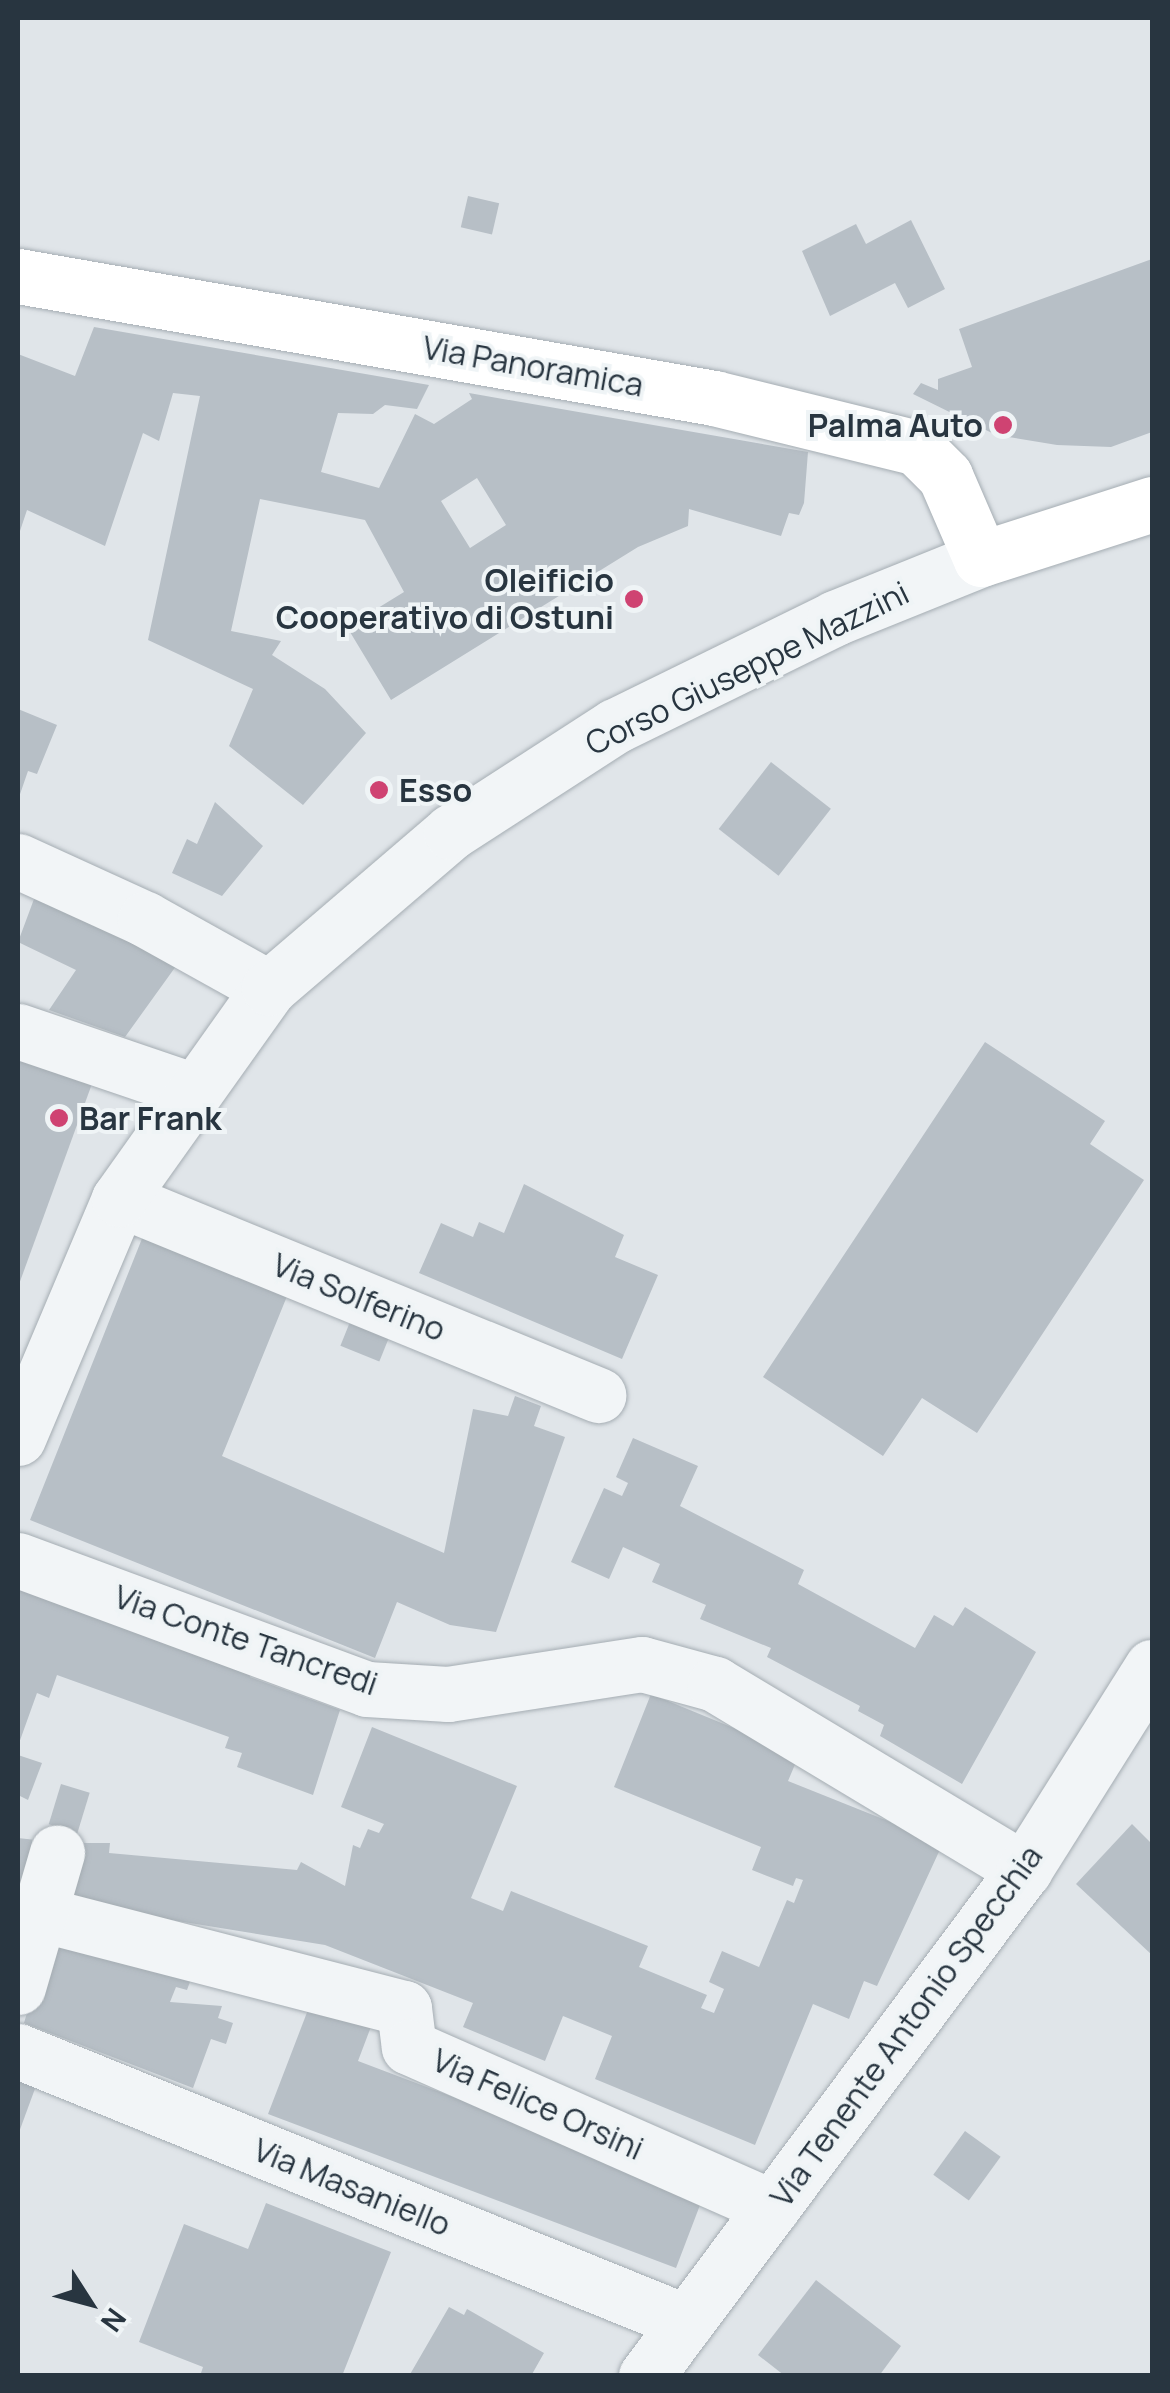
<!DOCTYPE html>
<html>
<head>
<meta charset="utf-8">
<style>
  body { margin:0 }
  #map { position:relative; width:1170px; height:2393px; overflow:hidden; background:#e0e5e9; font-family:Manrope,sans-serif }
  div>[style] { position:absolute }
  .building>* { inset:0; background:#b7bfc6; transform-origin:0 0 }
  .roads { filter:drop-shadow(0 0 2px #a5adb3) drop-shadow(0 0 2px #a5adb3) }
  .minor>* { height:55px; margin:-27.5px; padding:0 27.5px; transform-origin:27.5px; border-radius:27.5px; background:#f2f5f7 }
  .major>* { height:55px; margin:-27.5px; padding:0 27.5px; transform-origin:27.5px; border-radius:27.5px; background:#fff }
  .dots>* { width:28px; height:28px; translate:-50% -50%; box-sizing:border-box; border:5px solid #eff4f6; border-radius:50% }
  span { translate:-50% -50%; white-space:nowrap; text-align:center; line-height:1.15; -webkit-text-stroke:8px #eff4f6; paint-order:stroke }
  .street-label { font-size:32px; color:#283540 }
  .poi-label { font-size:32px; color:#283540; font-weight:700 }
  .right { translate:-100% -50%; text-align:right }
  .left { translate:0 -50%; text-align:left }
  .frame { position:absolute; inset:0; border:20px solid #283540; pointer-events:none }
  .north { position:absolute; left:40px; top:2253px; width:100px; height:100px; -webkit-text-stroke:8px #eff4f6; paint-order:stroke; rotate:126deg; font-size:28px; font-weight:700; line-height:40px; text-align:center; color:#283540 }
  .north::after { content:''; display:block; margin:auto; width:35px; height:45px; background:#283540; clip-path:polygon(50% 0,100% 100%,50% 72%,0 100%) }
</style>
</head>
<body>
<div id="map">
  <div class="building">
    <div style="left:468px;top:196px;width:32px;height:32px;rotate:13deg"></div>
    <div style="clip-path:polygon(911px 220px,945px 289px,908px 308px,895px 283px,830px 316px,802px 251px,856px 224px,866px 244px)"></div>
    <div style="clip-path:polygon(1152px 259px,1152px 432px,1111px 447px,1057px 445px,996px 435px,913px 394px,921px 383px,938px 390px,938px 379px,972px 367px,959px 329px)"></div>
    <div style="clip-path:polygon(evenodd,94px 327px,429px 385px,417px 409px,385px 405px,373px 414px,338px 413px,321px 472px,379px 488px,415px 414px,434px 424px,472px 399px,469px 393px,808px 452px,804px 503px,799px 515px,789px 513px,781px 536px,689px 509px,688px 526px,638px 547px,391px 700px,347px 627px,404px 592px,365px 520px,260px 499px,231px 631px,281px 641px,272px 655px,325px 689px,366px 733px,303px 805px,229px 746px,253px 689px,148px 640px,200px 396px,173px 393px,159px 441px,143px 433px,105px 546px,27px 510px,18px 537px,18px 354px,75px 376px,94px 327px,477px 478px,506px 525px,470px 548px,441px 501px,477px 478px)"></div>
    <div style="clip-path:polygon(18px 709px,57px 725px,37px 774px,28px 771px,18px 800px)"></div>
    <div style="left:771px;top:762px;width:76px;height:85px;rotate:38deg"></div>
    <div style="clip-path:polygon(215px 802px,263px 846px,222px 896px,172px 873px,187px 839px,197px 844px)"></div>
    <div style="clip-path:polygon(37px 891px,184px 955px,125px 1037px,49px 1010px,76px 970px,18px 942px)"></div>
    <div style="clip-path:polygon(985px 1042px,1105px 1121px,1090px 1144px,1144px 1180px,977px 1433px,922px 1398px,883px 1456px,763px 1377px)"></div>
    <div style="clip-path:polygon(18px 1054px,93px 1081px,18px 1287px)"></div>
    <div style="clip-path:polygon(524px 1184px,624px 1235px,615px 1257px,658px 1275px,622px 1359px,419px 1273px,441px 1223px,473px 1237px,479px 1222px,504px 1233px)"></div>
    <div style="clip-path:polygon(147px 1226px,292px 1284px,222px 1456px,444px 1553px,473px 1409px,508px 1416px,515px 1396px,541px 1406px,534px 1426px,565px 1437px,496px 1632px,450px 1625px,397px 1602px,375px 1658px,30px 1520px)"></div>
    <div style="left:352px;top:1317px;width:42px;height:31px;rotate:22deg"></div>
    <div style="clip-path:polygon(633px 1438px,698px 1466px,680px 1506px,804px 1570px,798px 1584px,915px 1648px,934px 1615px,953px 1626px,965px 1607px,1036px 1652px,962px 1784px,880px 1736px,884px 1725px,858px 1711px,860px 1706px,767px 1657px,771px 1648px,700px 1619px,706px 1605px,652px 1582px,660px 1564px,623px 1547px,609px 1579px,571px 1562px,604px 1488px,622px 1496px,628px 1483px,616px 1477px)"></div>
    <div style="clip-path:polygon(18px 1581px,253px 1666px,250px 1677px,340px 1710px,313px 1795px,237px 1767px,242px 1753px,225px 1748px,229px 1737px,57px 1675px,49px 1698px,37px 1693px,18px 1746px)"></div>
    <div style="clip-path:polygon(651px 1694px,799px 1755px,788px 1781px,943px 1843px,877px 1986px,864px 1981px,849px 2019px,813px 2004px,755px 2145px,595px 2079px,612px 2036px,563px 2016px,545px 2061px,463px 2027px,473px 2003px,325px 1945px,60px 1902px,82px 1843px,110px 1843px,109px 1853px,297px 1870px,301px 1862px,345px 1886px,353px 1845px,360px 1848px,368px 1829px,379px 1833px,384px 1824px,341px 1807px,372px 1727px,517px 1786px,471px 1898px,503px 1911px,511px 1891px,648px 1946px,639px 1967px,707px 1995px,701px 2008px,714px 2013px,724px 1989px,709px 1982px,722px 1951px,759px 1967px,787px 1900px,794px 1903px,803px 1880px,796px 1878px,793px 1886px,752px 1870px,761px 1847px,614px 1787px)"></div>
    <div style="clip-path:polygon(18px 1755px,42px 1763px,28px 1800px,18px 1795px)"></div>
    <div style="left:61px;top:1784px;width:30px;height:42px;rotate:17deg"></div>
    <div style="clip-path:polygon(1132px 1824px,1152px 1844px,1152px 1955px,1076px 1884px)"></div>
    <div style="clip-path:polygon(18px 1838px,45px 1841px,18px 1933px)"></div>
    <div style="clip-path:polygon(51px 1931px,199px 1957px,187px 1990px,176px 1987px,170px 2002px,222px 2006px,218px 2018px,233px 2023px,226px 2044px,211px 2039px,193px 2088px,24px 2023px)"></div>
    <div style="clip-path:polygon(311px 2002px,372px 2024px,358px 2061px,705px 2192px,676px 2268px,268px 2114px)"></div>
    <div style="clip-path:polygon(18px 2067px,40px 2075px,18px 2135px)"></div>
    <div style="left:965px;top:2131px;width:44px;height:54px;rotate:36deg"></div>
    <div style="clip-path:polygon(266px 2203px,391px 2252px,342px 2376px,200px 2376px,203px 2367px,139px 2342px,184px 2224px,248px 2249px)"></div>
    <div style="clip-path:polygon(816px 2280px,901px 2346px,879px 2376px,785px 2376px,758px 2355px)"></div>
    <div style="clip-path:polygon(449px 2307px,464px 2315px,467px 2309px,544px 2353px,531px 2376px,409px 2376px)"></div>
  </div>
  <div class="roads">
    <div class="minor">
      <div style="left:18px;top:861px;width:140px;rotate:24.5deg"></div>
      <div style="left:145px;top:919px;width:142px;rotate:29.1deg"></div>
      <div style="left:18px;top:1031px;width:186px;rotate:18.8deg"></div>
      <div style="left:119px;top:1199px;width:518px;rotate:22.25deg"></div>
      <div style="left:18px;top:1438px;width:259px;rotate:-67.1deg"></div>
      <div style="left:119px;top:1199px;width:259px;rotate:-54.6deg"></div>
      <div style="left:269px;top:988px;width:240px;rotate:-40.6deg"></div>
      <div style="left:451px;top:832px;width:195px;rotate:-32.9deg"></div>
      <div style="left:615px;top:726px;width:245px;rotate:-26.1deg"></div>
      <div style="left:835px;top:618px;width:157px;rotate:-22deg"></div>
      <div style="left:18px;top:1560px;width:372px;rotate:20.3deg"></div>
      <div style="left:367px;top:1689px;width:81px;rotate:3.5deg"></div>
      <div style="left:448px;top:1694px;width:196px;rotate:-8.8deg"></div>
      <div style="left:642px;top:1664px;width:76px;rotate:15.3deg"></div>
      <div style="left:715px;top:1684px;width:361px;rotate:31deg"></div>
      <div style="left:40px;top:1914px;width:376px;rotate:14.5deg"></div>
      <div style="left:404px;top:2008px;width:39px;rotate:83deg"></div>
      <div style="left:409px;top:2047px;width:397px;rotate:23.8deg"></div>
      <div style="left:18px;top:1987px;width:140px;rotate:-73.8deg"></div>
      <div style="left:18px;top:2051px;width:721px;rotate:22.08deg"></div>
      <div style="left:646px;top:2376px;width:632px;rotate:-53.24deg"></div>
      <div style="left:1024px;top:1870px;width:240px;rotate:-57.8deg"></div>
    </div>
    <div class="major">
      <div style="left:18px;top:276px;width:707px;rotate:9.94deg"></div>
      <div style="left:714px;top:398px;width:209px;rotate:13.8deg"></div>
      <div style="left:917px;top:448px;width:40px;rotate:45deg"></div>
      <div style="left:945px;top:476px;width:90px;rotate:66.6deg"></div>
      <div style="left:981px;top:559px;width:180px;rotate:-17.8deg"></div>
    </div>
  </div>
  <div class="dots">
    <div style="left:1003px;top:425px;background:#cf4372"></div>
    <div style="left:634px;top:599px;background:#cf4372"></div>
    <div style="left:379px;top:790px;background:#cf4372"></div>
    <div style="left:59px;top:1118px;background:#cf4372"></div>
  </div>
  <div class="street-label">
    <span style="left:533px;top:366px;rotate:10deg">Via Panoramica</span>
    <span style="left:747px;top:668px;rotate:-26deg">Corso Giuseppe Mazzini</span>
    <span style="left:359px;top:1297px;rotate:22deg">Via Solferino</span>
    <span style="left:246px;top:1640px;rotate:19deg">Via Conte Tancredi</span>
    <span style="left:906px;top:2026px;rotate:-54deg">Via Tenente Antonio Specchia</span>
    <span style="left:538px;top:2104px;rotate:24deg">Via Felice Orsini</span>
    <span style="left:352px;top:2187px;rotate:22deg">Via Masaniello</span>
  </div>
  <div class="poi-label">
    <span class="right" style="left:983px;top:425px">Palma Auto</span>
    <span class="right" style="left:614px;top:599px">Oleificio<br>Cooperativo di Ostuni</span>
    <span class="left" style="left:399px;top:790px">Esso</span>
    <span class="left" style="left:79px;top:1118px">Bar Frank</span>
  </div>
  <div class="frame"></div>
  <div class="north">N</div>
</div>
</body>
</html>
